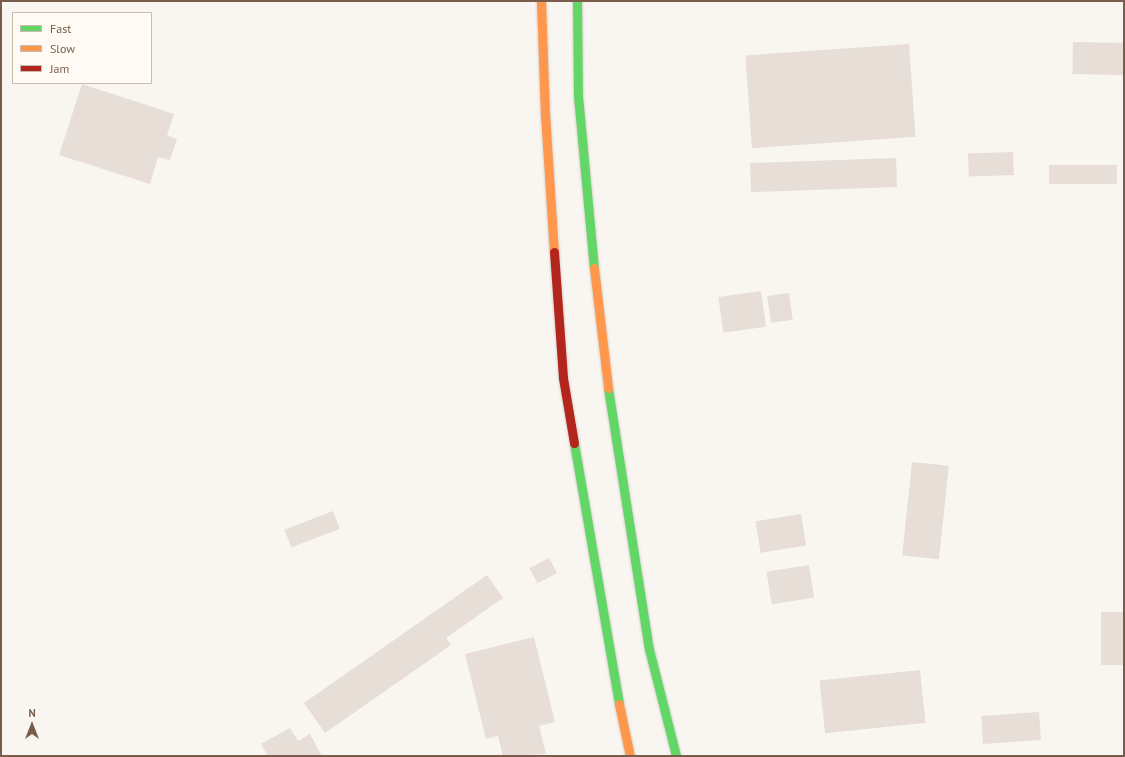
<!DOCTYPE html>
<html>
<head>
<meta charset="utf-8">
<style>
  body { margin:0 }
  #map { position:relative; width:1125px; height:757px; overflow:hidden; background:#f9f5f0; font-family:"PT Sans",sans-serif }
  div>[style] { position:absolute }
  .building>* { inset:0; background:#e6ded7; transform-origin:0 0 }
  .roads { filter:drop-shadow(0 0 1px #d9d2cb) drop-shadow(0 0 1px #d9d2cb) }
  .fast>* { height:9px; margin:-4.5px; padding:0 4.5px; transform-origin:4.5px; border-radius:4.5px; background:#63d668 }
  .slow>* { height:9px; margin:-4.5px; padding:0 4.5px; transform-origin:4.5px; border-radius:4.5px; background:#ff974d }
  .jam>* { height:9px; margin:-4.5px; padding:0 4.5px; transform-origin:4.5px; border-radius:4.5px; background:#b3261e }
  span { translate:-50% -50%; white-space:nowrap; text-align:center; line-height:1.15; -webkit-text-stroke:4px #fffaf3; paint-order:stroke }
  .frame { position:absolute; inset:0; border:2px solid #7a5c4d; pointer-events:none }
  .legend { position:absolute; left:12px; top:12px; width:140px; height:72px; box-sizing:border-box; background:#fffaf3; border:1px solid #cabbb1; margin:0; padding:5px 7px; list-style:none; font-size:12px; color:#7a5c4d }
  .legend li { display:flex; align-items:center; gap:8px; height:20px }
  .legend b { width:20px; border:1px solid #cabbb1 }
  .north { position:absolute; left:12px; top:705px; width:40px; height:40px; -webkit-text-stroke:3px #fffaf3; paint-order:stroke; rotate:0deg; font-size:11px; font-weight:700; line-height:16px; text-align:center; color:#7a5c4d }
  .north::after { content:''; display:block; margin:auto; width:14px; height:18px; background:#7a5c4d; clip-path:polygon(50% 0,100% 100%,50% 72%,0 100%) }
</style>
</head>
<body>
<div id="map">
  <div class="building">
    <div style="left:1073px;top:42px;width:51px;height:32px;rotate:1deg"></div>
    <div style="left:909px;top:44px;width:93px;height:164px;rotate:86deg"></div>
    <div style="clip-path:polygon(82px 84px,174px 114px,167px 135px,177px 139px,170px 160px,158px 157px,150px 184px,59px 155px)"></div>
    <div style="left:1013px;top:152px;width:23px;height:45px;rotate:88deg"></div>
    <div style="left:896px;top:158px;width:29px;height:146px;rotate:88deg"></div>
    <div style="left:1117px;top:165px;width:19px;height:68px;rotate:90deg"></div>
    <div style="left:761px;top:291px;width:36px;height:43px;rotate:82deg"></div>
    <div style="left:789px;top:293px;width:27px;height:22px;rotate:82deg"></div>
    <div style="left:912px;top:462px;width:37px;height:94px;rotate:6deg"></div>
    <div style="left:333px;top:511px;width:19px;height:52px;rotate:69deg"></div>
    <div style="left:801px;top:514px;width:32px;height:46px;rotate:81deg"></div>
    <div style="left:549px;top:558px;width:17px;height:22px;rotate:62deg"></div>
    <div style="left:809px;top:565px;width:33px;height:43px;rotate:81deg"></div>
    <div style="clip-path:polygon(487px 575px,503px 598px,446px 638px,451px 645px,325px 733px,304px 703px)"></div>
    <div style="left:1124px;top:612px;width:53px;height:23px;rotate:90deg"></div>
    <div style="clip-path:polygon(534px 637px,555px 722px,539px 726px,546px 754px,503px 756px,498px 736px,486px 739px,465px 654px)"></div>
    <div style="left:920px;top:670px;width:53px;height:101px;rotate:84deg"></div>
    <div style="left:1039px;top:712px;width:28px;height:58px;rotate:86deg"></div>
    <div style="clip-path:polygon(290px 728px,298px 741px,310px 734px,322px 756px,268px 756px,261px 744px)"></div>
  </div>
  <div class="roads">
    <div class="fast">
      <div style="left:577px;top:1px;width:95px;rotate:89.4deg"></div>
      <div style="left:578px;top:96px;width:173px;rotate:84.7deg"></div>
      <div style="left:608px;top:388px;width:264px;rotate:81.1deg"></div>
      <div style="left:649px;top:649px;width:110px;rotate:75.8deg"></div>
      <div style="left:574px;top:443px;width:265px;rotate:80.2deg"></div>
    </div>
    <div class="slow">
      <div style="left:541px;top:1px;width:113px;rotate:88deg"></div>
      <div style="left:545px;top:114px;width:138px;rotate:86.3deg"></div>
      <div style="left:594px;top:268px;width:121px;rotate:83.3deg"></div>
      <div style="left:619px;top:704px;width:53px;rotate:78.1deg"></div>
    </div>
    <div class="jam">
      <div style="left:554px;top:252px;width:126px;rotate:85.9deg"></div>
      <div style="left:563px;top:378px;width:66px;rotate:80.4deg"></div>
    </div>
  </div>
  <div class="frame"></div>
  <ul class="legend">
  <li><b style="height:5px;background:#63d668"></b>Fast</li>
  <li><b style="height:5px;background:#ff974d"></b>Slow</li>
  <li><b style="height:5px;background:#b3261e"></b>Jam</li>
  </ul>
  <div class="north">N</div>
</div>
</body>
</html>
